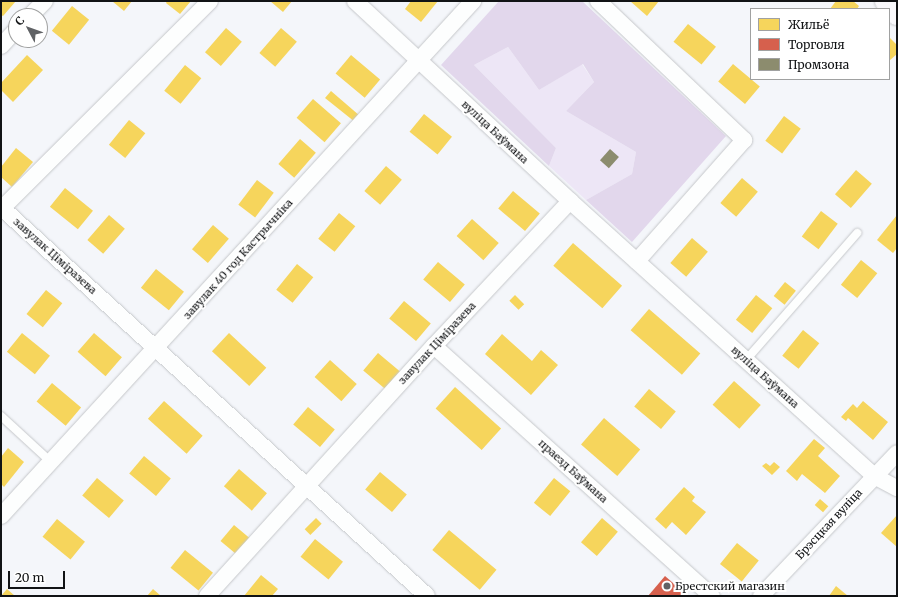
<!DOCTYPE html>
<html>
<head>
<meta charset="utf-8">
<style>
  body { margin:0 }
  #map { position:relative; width:898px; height:597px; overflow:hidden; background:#f4f6fa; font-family:Merriweather,serif }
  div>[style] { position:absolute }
  .green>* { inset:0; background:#ede6f6 }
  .forest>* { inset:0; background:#e2d7ec }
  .homes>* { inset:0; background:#f6d55c; transform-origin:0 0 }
  .shops>* { inset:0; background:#d6604d }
  .industry>* { inset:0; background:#8c8c6e; transform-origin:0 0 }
  .roads { filter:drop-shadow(0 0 1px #c5c7ca) drop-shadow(0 0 1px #c5c7ca) }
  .lane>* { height:8px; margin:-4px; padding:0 4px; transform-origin:4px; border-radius:4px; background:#fdfefe }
  .street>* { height:16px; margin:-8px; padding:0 8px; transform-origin:8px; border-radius:8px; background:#fdfefe }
  .secondary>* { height:22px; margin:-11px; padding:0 11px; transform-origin:11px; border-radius:11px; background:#f9f9fc }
  .dots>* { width:11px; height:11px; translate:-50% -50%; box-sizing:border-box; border:2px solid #fff; border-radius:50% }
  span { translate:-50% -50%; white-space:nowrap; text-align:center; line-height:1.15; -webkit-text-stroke:4px #fff; paint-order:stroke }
  .street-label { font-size:11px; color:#111315 }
  .poi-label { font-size:11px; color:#111315 }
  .left { translate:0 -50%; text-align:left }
  .frame { position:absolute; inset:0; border:2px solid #111315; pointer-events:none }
  .legend { position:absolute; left:750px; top:8px; width:140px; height:72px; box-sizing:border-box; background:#fff; border:1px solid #a0a1a1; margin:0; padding:5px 7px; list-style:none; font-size:12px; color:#111315 }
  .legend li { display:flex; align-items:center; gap:8px; height:20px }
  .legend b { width:20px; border:1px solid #a0a1a1 }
  .north { position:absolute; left:8px; top:8px; width:40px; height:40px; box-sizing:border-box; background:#fff; border:1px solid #a0a1a1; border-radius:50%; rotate:311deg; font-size:11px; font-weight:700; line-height:16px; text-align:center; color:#111315 }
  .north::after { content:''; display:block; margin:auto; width:14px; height:18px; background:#606265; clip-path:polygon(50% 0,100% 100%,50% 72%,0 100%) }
  .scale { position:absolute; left:8px; top:571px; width:57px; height:18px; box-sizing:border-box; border:2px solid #111315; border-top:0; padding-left:5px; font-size:12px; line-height:14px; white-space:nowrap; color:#111315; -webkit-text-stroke:3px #fff; paint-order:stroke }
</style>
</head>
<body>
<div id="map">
  <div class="green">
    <div style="clip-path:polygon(508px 47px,539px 90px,582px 64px,594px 82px,566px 111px,636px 152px,632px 174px,586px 200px,549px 166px,556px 148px,474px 65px)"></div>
  </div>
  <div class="forest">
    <div style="clip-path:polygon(499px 1px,582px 1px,726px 136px,632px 242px,586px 200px,632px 174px,636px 152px,566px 111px,594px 82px,583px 64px,539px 90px,508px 47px,474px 65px,556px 148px,549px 166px,441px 65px)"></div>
  </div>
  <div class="homes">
    <div style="clip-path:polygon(1px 1px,16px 1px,3px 16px,1px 15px)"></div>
    <div style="clip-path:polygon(112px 1px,132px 1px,124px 11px)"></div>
    <div style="clip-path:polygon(167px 1px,191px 1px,180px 14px,166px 3px)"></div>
    <div style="clip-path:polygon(270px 1px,292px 1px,283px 12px)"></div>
    <div style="clip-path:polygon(411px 1px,438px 1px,421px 22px,405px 9px)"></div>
    <div style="clip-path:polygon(630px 1px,659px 1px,647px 16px)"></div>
    <div style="clip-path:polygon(836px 1px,853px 1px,859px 6px,857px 9px,830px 9px)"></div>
    <div style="left:72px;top:6px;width:22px;height:32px;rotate:39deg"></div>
    <div style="left:688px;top:24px;width:36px;height:23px;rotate:39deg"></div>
    <div style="left:226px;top:28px;width:21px;height:32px;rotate:41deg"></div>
    <div style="left:281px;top:28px;width:21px;height:33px;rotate:41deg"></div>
    <div style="clip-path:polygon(889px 37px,897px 45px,897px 54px,889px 61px)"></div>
    <div style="clip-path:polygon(27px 55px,43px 70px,13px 102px,1px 90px,1px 83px)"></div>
    <div style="left:351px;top:55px;width:38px;height:24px;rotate:40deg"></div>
    <div style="left:733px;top:64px;width:35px;height:23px;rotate:40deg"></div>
    <div style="left:185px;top:65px;width:21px;height:33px;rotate:39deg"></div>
    <div style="clip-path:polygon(331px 91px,360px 116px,355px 122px,325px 98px)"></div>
    <div style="left:313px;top:99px;width:37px;height:25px;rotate:41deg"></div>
    <div style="left:424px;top:114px;width:36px;height:23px;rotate:39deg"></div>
    <div style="left:784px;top:116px;width:21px;height:31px;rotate:37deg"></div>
    <div style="left:129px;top:120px;width:21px;height:32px;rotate:39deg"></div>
    <div style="left:300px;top:139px;width:21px;height:33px;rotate:41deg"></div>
    <div style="clip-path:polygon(16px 148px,33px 162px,12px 187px,1px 177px,1px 167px)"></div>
    <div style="left:386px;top:166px;width:21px;height:33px;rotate:41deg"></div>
    <div style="left:856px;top:170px;width:21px;height:32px;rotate:41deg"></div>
    <div style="left:742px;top:178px;width:21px;height:33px;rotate:41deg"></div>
    <div style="left:257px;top:180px;width:21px;height:31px;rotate:37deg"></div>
    <div style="left:65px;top:188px;width:36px;height:24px;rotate:39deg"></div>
    <div style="left:513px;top:191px;width:35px;height:23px;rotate:40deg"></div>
    <div style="left:821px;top:211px;width:21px;height:32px;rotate:37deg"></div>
    <div style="left:339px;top:213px;width:21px;height:33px;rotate:39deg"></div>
    <div style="left:109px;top:215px;width:21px;height:33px;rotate:41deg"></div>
    <div style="clip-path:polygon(897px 215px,897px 248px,893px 253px,877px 240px)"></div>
    <div style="left:472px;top:219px;width:36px;height:23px;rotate:42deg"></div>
    <div style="left:213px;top:225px;width:21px;height:32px;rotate:41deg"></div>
    <div style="left:692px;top:238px;width:21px;height:33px;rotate:41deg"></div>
    <div style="left:573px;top:243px;width:65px;height:30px;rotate:41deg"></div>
    <div style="left:861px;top:260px;width:21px;height:32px;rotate:39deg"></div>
    <div style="left:438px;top:262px;width:35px;height:23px;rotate:40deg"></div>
    <div style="left:297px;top:264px;width:21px;height:33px;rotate:39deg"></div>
    <div style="left:156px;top:269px;width:36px;height:24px;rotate:39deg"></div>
    <div style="left:785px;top:282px;width:14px;height:18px;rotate:39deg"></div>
    <div style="left:46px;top:290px;width:21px;height:31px;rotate:39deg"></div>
    <div style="left:515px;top:295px;width:13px;height:8px;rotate:45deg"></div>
    <div style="left:756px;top:295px;width:21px;height:32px;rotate:39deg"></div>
    <div style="left:404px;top:301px;width:35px;height:23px;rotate:40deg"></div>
    <div style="left:649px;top:309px;width:68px;height:28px;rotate:41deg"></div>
    <div style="left:803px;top:330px;width:21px;height:33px;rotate:39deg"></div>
    <div style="left:22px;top:333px;width:36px;height:24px;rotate:39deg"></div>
    <div style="left:94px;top:333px;width:37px;height:25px;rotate:41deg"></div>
    <div style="left:229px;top:333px;width:51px;height:25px;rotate:43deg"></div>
    <div style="clip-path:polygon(502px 334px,532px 361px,541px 350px,558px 365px,531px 395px,485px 354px)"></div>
    <div style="left:378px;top:353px;width:35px;height:23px;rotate:40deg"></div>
    <div style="left:330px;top:360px;width:36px;height:23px;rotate:42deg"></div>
    <div style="left:734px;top:381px;width:36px;height:32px;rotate:42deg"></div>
    <div style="left:52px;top:383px;width:38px;height:24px;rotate:40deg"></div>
    <div style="left:455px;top:387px;width:62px;height:29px;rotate:42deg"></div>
    <div style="left:649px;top:389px;width:35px;height:23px;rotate:40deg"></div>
    <div style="left:164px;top:401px;width:52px;height:24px;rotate:42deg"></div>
    <div style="clip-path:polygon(863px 401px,888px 422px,873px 440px,848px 418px,846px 421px,841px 417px,853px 404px,857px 408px)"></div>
    <div style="left:308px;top:407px;width:35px;height:23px;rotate:40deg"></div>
    <div style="left:604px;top:418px;width:48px;height:35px;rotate:41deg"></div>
    <div style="clip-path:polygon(814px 439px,825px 448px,818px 456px,840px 476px,825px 493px,802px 474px,797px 481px,786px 471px)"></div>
    <div style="clip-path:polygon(8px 448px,24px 462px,4px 487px,1px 484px,1px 457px)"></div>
    <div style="left:144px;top:456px;width:35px;height:23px;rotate:40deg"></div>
    <div style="clip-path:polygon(774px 462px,780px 467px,772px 475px,762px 466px,766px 463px,770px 466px)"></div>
    <div style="left:239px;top:469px;width:37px;height:23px;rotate:41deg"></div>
    <div style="left:380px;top:472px;width:35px;height:23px;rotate:40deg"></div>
    <div style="left:97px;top:478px;width:35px;height:23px;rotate:40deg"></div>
    <div style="left:554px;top:478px;width:21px;height:32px;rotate:39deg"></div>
    <div style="clip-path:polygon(684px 487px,695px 497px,692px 501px,706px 512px,686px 535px,672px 522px,666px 529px,655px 519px)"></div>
    <div style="left:820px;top:499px;width:11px;height:8px;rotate:41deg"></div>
    <div style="clip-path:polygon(897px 515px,897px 547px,881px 533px)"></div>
    <div style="left:316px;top:518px;width:8px;height:16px;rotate:45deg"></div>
    <div style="left:602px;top:518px;width:21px;height:32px;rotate:41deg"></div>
    <div style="left:57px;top:519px;width:36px;height:23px;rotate:39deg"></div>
    <div style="left:234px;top:525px;width:23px;height:21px;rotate:40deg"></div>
    <div style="left:449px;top:530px;width:62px;height:26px;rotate:40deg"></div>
    <div style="left:315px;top:539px;width:36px;height:23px;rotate:39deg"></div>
    <div style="left:737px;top:543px;width:28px;height:27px;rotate:39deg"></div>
    <div style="left:185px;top:550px;width:36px;height:23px;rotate:39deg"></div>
    <div style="clip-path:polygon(261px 575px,278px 589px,272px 596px,244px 596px)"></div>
    <div style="clip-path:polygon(836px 586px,848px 596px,829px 596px)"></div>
    <div style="clip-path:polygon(7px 589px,15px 596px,1px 596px)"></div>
    <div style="clip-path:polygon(153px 589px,161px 596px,147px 596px)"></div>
  </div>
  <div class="shops">
    <div style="clip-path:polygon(665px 576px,688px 596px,648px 596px)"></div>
  </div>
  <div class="industry">
    <div style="left:610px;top:149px;width:12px;height:15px;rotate:42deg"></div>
  </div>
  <div class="roads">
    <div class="lane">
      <div style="left:746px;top:360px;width:169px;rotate:-48.8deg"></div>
      <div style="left:1px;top:416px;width:68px;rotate:42.6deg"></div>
    </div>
    <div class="street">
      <div style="left:210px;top:1px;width:293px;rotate:135.1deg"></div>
      <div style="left:2px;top:208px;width:575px;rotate:42.39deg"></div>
      <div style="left:355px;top:1px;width:294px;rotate:42.9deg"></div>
      <div style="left:570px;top:201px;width:410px;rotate:42.1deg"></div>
      <div style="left:874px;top:476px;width:26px;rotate:28deg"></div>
      <div style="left:598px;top:1px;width:202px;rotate:43.6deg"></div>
      <div style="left:744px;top:140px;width:162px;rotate:131.5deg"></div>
      <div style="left:30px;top:16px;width:21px;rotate:-45deg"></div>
      <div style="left:1px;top:46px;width:22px;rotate:-47deg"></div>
      <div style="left:434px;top:346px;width:374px;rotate:42deg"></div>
      <div style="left:1px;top:516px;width:699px;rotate:-47.49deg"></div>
      <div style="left:207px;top:596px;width:338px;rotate:-47.8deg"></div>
      <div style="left:434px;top:346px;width:199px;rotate:-46.8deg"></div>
      <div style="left:761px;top:596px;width:197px;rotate:-46.4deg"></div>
    </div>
    <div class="secondary">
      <div style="left:886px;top:1px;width:17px;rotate:50deg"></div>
    </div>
  </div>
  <div class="dots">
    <div style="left:667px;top:586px;background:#606265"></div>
  </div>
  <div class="street-label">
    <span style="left:495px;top:132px;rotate:43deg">вуліца Баўмана</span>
    <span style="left:55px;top:256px;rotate:42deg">завулак Ціміразева</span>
    <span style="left:238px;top:259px;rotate:-48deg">завулак 40 год Кастрычніка</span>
    <span style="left:437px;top:343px;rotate:-47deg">завулак Ціміразева</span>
    <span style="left:765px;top:377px;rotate:42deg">вуліца Баўмана</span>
    <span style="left:573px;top:471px;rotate:42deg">праезд Баўмана</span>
    <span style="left:829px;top:524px;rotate:-47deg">Брэсцкая вуліца</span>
  </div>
  <div class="poi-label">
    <span class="left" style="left:675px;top:586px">Брестский магазин</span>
  </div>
  <div class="frame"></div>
  <ul class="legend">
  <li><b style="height:11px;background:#f6d55c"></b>Жильё</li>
  <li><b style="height:11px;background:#d6604d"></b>Торговля</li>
  <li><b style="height:11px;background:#8c8c6e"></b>Промзона</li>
  </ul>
  <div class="north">С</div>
  <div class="scale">20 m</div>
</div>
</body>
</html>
